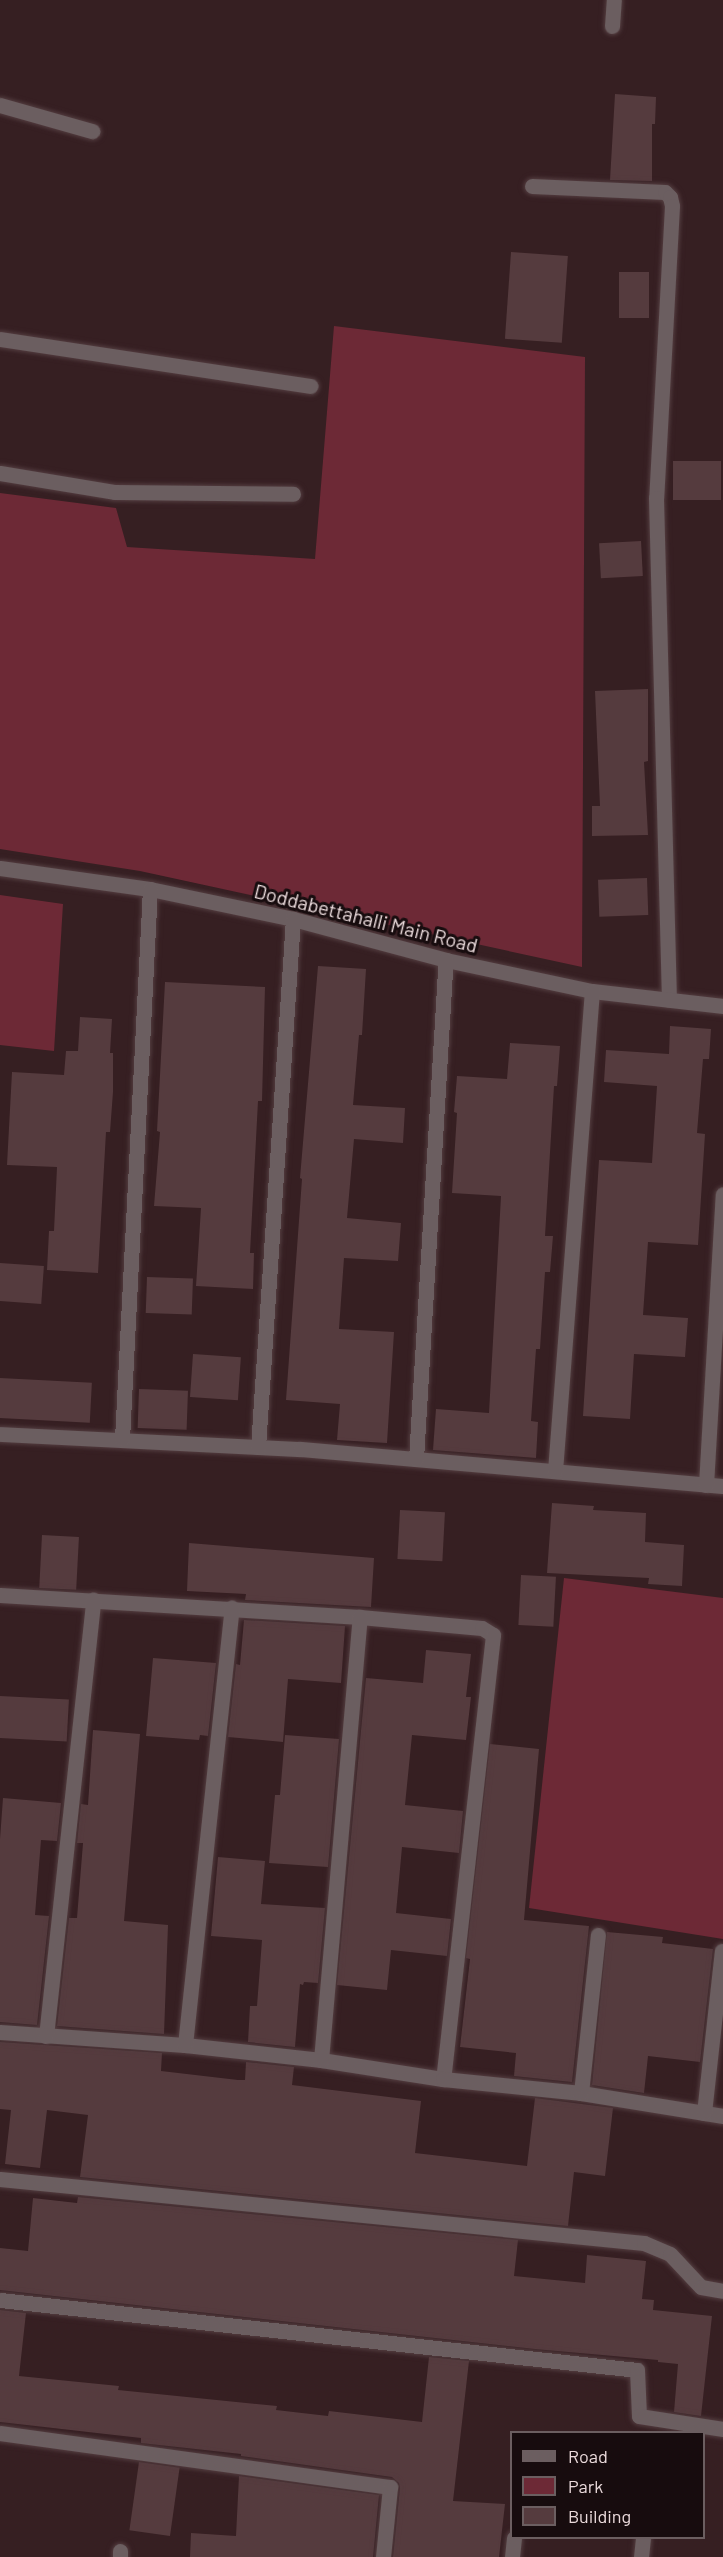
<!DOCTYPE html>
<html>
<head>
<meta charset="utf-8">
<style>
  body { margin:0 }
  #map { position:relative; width:723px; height:2557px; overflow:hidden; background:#361f22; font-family:Barlow,sans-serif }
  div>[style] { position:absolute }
  .green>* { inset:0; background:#6d2936 }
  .building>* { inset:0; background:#553b3e; transform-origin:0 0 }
  .roads { filter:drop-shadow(0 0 2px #533d40) drop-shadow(0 0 2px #533d40) }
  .minor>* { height:15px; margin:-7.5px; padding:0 7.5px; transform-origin:7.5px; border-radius:7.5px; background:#6b5e60 }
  span { translate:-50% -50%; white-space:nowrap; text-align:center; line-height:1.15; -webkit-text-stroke:6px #170c0e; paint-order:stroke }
  .street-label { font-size:20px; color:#eadadb }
  .legend { position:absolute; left:510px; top:2431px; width:195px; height:108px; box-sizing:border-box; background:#170c0e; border:2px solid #6b5e60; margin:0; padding:8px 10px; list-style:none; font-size:18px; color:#eadadb }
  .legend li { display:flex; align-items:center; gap:12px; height:30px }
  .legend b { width:30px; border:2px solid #6b5e60 }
</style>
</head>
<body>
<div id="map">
  <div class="green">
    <div style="clip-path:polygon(334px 326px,585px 357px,582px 967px,140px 871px,0 849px,0 493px,116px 508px,127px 547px,315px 559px)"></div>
    <div style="clip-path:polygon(0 895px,63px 904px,54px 1051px,0 1045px)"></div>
    <div style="clip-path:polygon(564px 1578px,723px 1598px,723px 1939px,529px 1908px)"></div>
  </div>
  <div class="building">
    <div style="clip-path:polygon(615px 94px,656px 97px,655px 124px,652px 124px,652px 181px,610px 180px)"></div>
    <div style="left:511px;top:252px;width:57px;height:87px;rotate:4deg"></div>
    <div style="left:619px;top:272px;width:30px;height:46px"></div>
    <div style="left:721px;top:461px;width:39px;height:48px;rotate:90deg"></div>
    <div style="left:641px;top:541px;width:35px;height:42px;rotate:87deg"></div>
    <div style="clip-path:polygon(648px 689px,648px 761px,644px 762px,648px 835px,592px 836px,592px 806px,600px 806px,595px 691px)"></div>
    <div style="left:647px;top:878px;width:37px;height:49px;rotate:88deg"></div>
    <div style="clip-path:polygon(318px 966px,366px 969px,362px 1035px,359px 1035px,353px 1105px,405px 1108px,403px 1143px,354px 1139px,347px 1218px,401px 1223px,398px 1261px,344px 1258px,339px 1329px,394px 1332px,387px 1443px,337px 1440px,340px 1404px,286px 1400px,302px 1179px,300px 1178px)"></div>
    <div style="clip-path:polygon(165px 982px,265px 987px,262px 1101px,258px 1101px,250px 1253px,254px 1253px,253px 1289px,196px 1286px,201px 1208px,154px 1206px,160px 1132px,157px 1131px)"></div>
    <div style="clip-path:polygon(80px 1017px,112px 1019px,110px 1053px,113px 1053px,113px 1092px,110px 1132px,106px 1132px,98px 1273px,47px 1270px,49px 1231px,54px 1231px,57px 1167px,7px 1165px,12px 1072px,64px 1075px,66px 1051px,78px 1051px)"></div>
    <div style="clip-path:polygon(670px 1026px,711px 1029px,709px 1059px,703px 1059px,697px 1133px,705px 1134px,698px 1245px,648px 1242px,643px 1315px,688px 1318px,685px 1357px,634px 1354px,630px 1419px,583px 1416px,599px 1160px,652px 1163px,657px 1086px,604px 1082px,606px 1050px,669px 1054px)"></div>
    <div style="clip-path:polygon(510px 1043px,560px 1046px,557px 1086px,554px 1086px,545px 1236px,553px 1236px,550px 1272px,545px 1272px,540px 1349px,536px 1349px,531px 1421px,538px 1422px,536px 1458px,433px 1450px,436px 1409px,489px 1413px,501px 1196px,452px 1193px,457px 1113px,454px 1112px,457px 1076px,507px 1079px)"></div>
    <div style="left:0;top:1263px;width:44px;height:38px;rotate:4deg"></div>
    <div style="left:147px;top:1277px;width:46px;height:36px;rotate:2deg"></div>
    <div style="left:193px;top:1354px;width:48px;height:43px;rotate:4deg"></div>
    <div style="left:0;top:1378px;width:92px;height:40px;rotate:3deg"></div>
    <div style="left:139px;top:1389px;width:49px;height:39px;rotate:2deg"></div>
    <div style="clip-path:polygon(552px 1503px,594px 1506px,593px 1510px,646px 1513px,645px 1542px,684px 1545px,682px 1586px,648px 1584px,649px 1578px,547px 1573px)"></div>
    <div style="left:400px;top:1510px;width:45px;height:49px;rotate:3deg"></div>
    <div style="left:42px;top:1535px;width:37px;height:53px;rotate:3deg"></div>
    <div style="clip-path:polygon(189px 1543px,374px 1558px,371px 1607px,245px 1600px,246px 1594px,187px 1591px)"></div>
    <div style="left:521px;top:1575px;width:35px;height:50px;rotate:3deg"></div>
    <div style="clip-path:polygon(244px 1620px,345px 1626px,341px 1683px,288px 1679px,283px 1742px,228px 1737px,236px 1664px,240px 1665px)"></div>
    <div style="clip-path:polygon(426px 1650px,471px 1654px,466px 1697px,471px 1697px,466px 1740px,412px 1735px,405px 1805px,463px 1811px,459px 1853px,402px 1847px,396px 1913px,451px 1919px,447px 1956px,391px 1950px,387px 1990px,337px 1985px,366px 1678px,423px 1683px)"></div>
    <div style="clip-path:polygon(153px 1658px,216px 1663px,208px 1736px,200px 1735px,199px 1740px,146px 1736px)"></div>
    <div style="left:0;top:1696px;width:69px;height:42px;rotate:3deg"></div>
    <div style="clip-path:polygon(93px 1730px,140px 1734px,124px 1921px,168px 1925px,164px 2034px,57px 2026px,69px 1918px,77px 1918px,83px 1843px,77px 1843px,81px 1804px,88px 1805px)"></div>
    <div style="clip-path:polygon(285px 1735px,339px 1739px,328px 1867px,269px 1863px,275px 1795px,280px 1795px)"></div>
    <div style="clip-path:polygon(490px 1744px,539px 1749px,524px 1920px,589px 1926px,572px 2082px,514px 2076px,516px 2053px,460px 2047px,470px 1959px,466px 1958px)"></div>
    <div style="clip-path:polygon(3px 1798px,61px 1803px,57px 1841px,41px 1840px,35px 1915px,49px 1916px,37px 2025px,0 2022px,0 1839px)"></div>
    <div style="clip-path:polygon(218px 1857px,265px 1861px,261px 1904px,325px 1908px,318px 1983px,304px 1982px,303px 1985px,300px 1984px,295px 2047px,248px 2042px,250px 2006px,257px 2006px,262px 1940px,211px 1936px)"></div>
    <div style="clip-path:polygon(607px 1932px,663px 1937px,662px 1943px,713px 1949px,700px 2062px,648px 2056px,644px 2093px,592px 2085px)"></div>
    <div style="clip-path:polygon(0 2042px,162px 2053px,161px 2071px,238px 2080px,245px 2080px,246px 2062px,294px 2067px,292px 2085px,421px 2101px,415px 2153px,527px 2166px,535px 2098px,613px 2108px,605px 2176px,574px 2172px,568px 2226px,80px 2177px,88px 2115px,47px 2110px,40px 2168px,5px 2164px,11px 2110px,0 2109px)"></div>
    <div style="clip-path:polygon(78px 2197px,518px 2240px,514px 2276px,585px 2283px,587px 2255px,646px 2261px,642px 2299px,654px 2300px,653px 2310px,712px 2316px,701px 2416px,674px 2412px,678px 2364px,658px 2362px,658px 2360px,535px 2349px,0 2290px,0 2248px,28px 2251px,33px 2198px,77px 2203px)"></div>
    <div style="clip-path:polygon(0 2310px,26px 2313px,19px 2376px,119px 2386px,118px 2390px,277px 2406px,276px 2410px,328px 2416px,329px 2411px,422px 2422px,429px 2357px,469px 2361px,453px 2501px,505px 2504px,499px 2557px,393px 2557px,400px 2488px,399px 2483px,392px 2477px,241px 2456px,241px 2454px,141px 2443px,141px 2438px,0 2422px)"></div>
    <div style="left:139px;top:2462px;width:41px;height:69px;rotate:8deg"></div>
    <div style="clip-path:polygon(239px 2476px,379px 2495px,373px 2557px,190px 2557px,191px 2533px,236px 2536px)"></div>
  </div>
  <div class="roads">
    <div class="minor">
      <div style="left:612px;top:26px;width:26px;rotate:-86deg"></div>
      <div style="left:0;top:105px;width:96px;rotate:15.8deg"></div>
      <div style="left:532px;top:186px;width:133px;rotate:2.6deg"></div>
      <div style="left:665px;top:192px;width:7px;rotate:45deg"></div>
      <div style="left:670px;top:197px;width:9px;rotate:77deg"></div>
      <div style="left:672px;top:206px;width:292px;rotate:93.1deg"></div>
      <div style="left:656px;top:498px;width:502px;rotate:88.52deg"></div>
      <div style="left:0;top:339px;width:314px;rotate:8.6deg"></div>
      <div style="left:0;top:473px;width:117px;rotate:9.4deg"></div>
      <div style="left:115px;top:492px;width:178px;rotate:0.6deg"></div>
      <div style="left:0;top:868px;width:151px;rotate:8deg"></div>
      <div style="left:150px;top:889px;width:146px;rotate:11.8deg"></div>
      <div style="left:293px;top:919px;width:158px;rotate:15deg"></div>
      <div style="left:446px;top:960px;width:149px;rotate:12deg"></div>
      <div style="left:592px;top:991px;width:132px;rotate:6.5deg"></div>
      <div style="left:0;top:1434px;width:300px;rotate:2.9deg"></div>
      <div style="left:300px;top:1449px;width:425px;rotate:5deg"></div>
      <div style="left:122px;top:1439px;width:551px;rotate:-87.09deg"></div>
      <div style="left:258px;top:1447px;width:529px;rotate:-86.21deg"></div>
      <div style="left:416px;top:1459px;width:500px;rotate:-86.6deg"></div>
      <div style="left:555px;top:1471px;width:481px;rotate:-85.6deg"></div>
      <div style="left:706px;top:1485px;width:291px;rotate:-86.7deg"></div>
      <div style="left:0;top:1595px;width:361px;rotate:3.5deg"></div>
      <div style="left:360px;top:1617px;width:122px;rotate:5.2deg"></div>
      <div style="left:482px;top:1628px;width:13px;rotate:32deg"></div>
      <div style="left:493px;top:1635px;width:447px;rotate:96.4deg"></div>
      <div style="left:0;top:2032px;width:185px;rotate:4deg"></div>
      <div style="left:185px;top:2045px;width:137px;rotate:6.3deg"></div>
      <div style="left:321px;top:2060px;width:123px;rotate:8.9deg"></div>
      <div style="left:443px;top:2079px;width:139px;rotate:5.8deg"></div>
      <div style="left:581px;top:2093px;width:144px;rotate:9.2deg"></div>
      <div style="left:46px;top:2036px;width:439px;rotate:-83.8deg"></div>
      <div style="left:185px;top:2045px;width:440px;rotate:-83.9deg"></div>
      <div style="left:321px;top:2060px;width:445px;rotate:-85deg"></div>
      <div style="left:581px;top:2093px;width:159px;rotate:-83.9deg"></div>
      <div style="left:704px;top:2113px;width:163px;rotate:-83.7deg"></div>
      <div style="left:0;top:2179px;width:647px;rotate:5.68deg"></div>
      <div style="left:644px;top:2243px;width:28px;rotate:23deg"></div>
      <div style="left:670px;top:2254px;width:45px;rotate:46.8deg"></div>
      <div style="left:701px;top:2287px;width:22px;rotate:10deg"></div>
      <div style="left:0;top:2300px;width:641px;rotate:6.27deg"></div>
      <div style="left:637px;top:2370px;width:46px;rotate:87.5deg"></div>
      <div style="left:639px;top:2416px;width:85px;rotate:8.8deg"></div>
      <div style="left:0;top:2433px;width:394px;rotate:7.9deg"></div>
      <div style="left:390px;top:2487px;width:70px;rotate:95.7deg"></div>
      <div style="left:120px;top:2557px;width:6px;rotate:-90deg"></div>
      <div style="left:512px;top:2557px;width:19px;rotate:-84deg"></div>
      <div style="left:641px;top:2557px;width:19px;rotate:-84deg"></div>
    </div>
  </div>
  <div class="street-label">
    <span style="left:366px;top:918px;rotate:14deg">Doddabettahalli Main Road</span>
  </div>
  <ul class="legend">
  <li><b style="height:8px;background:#6b5e60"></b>Road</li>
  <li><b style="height:16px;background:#6d2936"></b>Park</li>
  <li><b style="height:16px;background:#553b3e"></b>Building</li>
  </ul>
</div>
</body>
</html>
